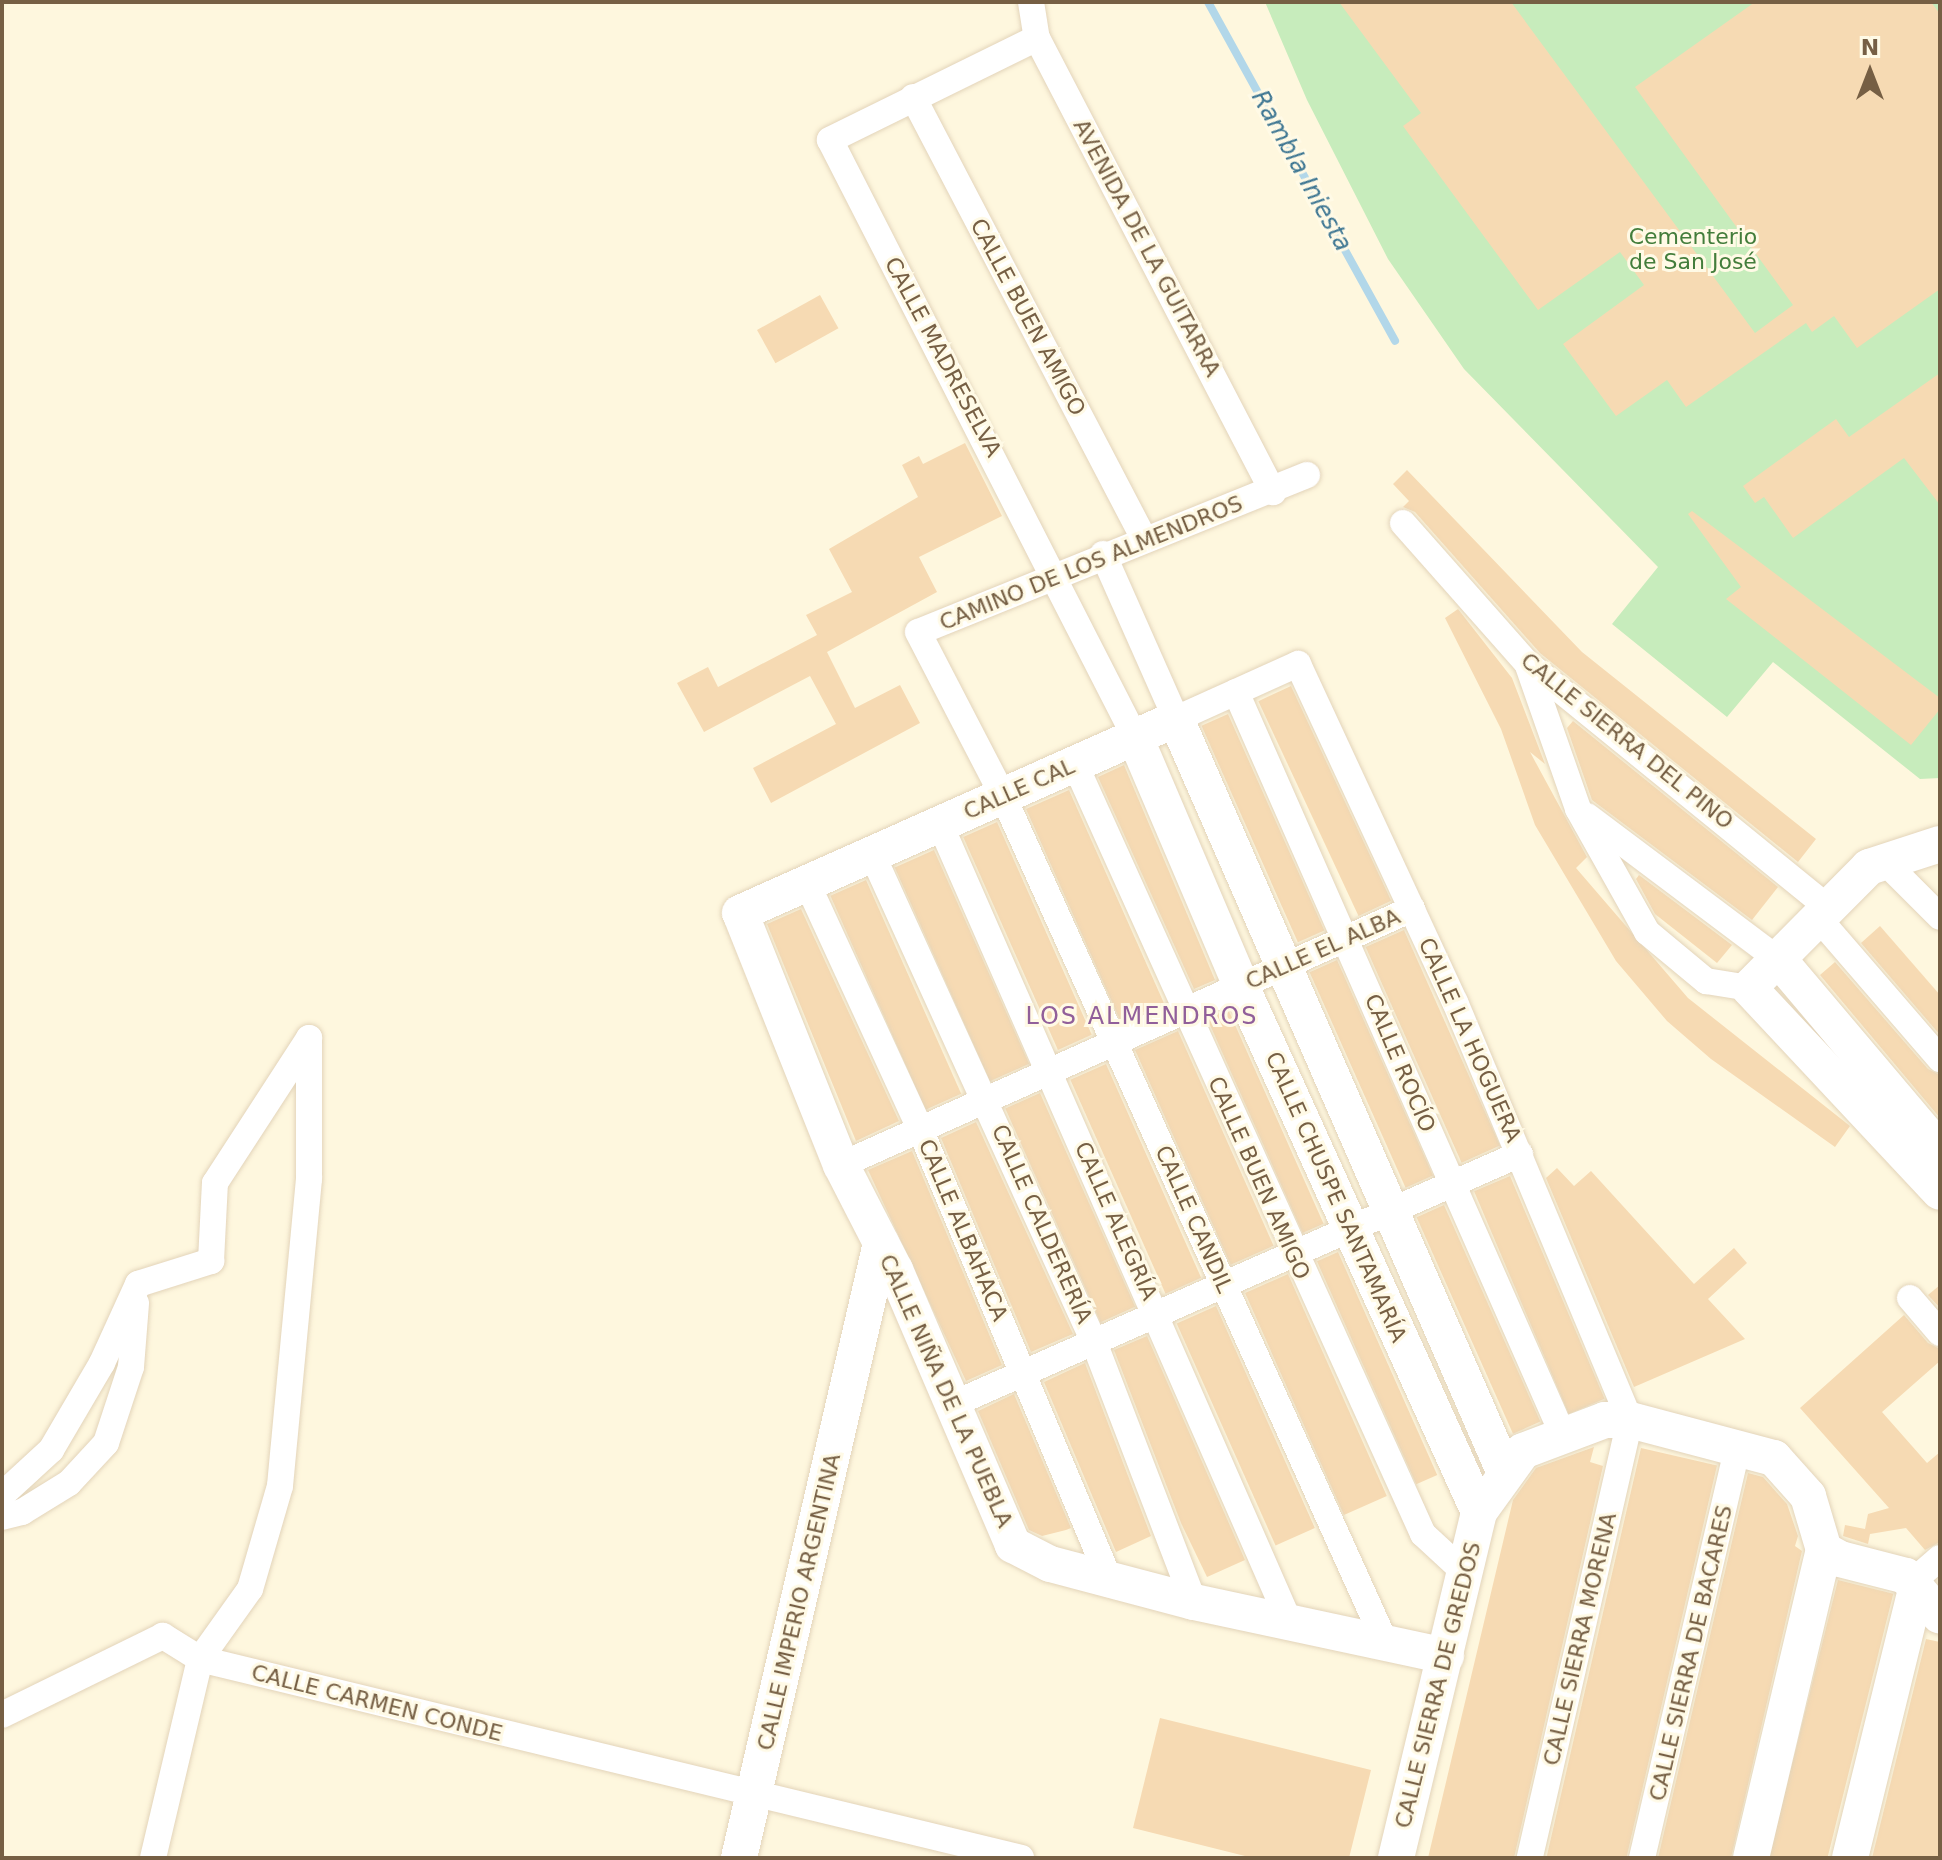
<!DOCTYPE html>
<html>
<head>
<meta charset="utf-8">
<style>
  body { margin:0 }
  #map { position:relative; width:1942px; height:1860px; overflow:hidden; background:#fef7de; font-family:"DejaVu Sans",sans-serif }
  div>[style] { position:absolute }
  .green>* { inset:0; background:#c7ecbc }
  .stream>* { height:8px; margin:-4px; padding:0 4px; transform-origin:4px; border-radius:4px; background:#b2d7e9 }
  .building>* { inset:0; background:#f6dab3; transform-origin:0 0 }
  .roads { filter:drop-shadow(0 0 2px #e3d4ba) drop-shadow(0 0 2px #e3d4ba) }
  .street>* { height:26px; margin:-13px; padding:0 13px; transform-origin:13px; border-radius:13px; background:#fff }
  .secondary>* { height:36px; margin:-18px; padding:0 18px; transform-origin:18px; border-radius:18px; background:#fff }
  span { translate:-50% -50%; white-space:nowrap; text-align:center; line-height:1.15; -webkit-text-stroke:6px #fffae6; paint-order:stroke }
  .park-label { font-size:22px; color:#437d3b }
  .street-label { font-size:22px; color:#765f44 }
  .water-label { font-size:24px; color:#3f7793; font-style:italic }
  .neighbourhood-label { font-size:24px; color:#915f9a; letter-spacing:2px }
  .frame { position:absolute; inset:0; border:4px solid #765f44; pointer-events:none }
  .north { position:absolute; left:1830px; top:32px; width:80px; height:80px; -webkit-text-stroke:6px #fffae6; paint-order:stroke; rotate:0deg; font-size:22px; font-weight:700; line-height:32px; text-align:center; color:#765f44 }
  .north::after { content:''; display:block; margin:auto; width:28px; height:36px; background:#765f44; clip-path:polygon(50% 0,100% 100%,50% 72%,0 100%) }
</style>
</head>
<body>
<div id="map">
  <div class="green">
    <div style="clip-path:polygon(1265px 2px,1940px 2px,1940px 778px,1920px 779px,1773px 662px,1727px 717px,1612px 624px,1658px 567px,1464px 369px,1388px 259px,1307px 100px)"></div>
  </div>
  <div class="stream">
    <div style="left:1208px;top:2px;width:387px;rotate:61.1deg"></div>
  </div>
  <div class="building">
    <div style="clip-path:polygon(1339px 2px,1511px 2px,1755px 333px,1793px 305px,1635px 87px,1755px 2px,1931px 2px,1940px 14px,1940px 289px,1857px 348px,1834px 316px,1812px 332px,1806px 323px,1686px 407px,1667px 380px,1616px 416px,1563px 344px,1644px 285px,1620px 252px,1538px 310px,1403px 126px,1421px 113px)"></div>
    <div style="left:820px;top:295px;width:38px;height:72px;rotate:61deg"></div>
    <div style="clip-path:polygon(1940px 373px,1940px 505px,1904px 458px,1793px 538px,1764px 497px,1755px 503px,1743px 486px,1836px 419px,1849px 437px)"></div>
    <div style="clip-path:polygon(965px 443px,1002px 516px,919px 557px,937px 592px,827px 652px,855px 708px,900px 685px,920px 723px,771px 803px,753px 768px,836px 724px,810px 676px,704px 732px,677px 683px,708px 667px,718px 687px,817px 635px,806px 615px,852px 592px,829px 549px,918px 497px,902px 465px,919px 456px,923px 464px)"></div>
    <div style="clip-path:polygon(1407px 470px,1582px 652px,1816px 839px,1798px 862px,1540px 653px,1415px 512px,1403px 507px,1409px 501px,1393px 484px)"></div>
    <div style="clip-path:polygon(1692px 511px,1940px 698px,1940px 709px,1911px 745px,1726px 599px,1741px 587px,1688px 514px)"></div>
    <div style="clip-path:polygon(1458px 609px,1512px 678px,1545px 764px,1530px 752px,1587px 857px,1576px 868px,1688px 998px,1850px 1126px,1835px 1147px,1711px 1059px,1667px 1021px,1616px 961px,1535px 825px,1501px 729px,1445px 618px)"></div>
    <div style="left:1291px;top:686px;width:237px;height:36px;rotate:65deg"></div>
    <div style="left:1228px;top:714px;width:237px;height:29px;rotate:66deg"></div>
    <div style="clip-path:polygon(1573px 721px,1778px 887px,1752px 920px,1592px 800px,1567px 728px)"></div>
    <div style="clip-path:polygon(1124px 765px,1215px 980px,1194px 989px,1098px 777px)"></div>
    <div style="left:1069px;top:790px;width:233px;height:47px;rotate:66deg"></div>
    <div style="left:997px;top:822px;width:233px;height:37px;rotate:66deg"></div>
    <div style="left:934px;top:850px;width:234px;height:43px;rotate:66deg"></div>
    <div style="clip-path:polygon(1639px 875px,1732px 945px,1717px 963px,1655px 914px,1636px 879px)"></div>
    <div style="left:866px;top:880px;width:234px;height:39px;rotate:66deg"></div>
    <div style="clip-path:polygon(801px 909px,899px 1121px,856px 1141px,767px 924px)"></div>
    <div style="clip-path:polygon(1880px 926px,1940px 995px,1940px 1035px,1861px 943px)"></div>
    <div style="left:1404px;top:930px;width:236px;height:42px;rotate:66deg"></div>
    <div style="left:1337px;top:960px;width:236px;height:30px;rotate:66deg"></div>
    <div style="clip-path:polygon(1835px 962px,1928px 1069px,1940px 1075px,1940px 1118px,1820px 975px)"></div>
    <div style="left:1228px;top:1009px;width:235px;height:23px;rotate:66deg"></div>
    <div style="left:1178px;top:1031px;width:235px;height:47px;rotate:66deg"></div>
    <div style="left:1106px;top:1064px;width:234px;height:39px;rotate:66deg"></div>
    <div style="left:1040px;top:1093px;width:234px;height:38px;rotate:66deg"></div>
    <div style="clip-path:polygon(976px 1122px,1073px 1334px,1031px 1352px,941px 1138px)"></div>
    <div style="clip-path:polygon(912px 1151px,1002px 1365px,966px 1381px,868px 1170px)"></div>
    <div style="clip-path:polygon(1557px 1168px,1574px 1186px,1591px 1171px,1694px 1284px,1734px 1248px,1747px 1263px,1708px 1299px,1745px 1339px,1634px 1387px,1546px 1178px)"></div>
    <div style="left:1510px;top:1176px;width:242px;height:39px;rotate:67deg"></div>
    <div style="left:1444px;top:1205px;width:237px;height:30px;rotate:66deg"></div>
    <div style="left:1338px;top:1252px;width:244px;height:23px;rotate:66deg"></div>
    <div style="left:1288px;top:1274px;width:243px;height:47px;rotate:66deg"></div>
    <div style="clip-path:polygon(1940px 1285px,1940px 1308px,1928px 1295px)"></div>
    <div style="left:1216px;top:1306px;width:243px;height:43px;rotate:66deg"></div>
    <div style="clip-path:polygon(1904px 1315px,1928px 1343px,1940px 1349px,1940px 1361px,1882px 1412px,1927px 1463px,1940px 1452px,1940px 1542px,1925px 1550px,1906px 1528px,1870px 1534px,1868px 1544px,1843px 1536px,1845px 1525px,1865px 1529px,1868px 1514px,1889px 1508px,1800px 1408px)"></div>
    <div style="clip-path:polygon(1147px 1336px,1245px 1560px,1207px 1577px,1181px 1523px,1114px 1350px)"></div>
    <div style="clip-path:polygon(1085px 1363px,1151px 1536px,1116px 1552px,1044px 1382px)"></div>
    <div style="clip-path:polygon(1014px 1394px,1071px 1528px,1066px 1530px,1042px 1536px,1029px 1530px,978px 1411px)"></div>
    <div style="clip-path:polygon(1594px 1447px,1590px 1462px,1603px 1466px,1514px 1858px,1428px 1858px,1513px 1500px,1536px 1468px)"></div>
    <div style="left:1641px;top:1448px;width:78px;height:421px;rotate:13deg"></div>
    <div style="clip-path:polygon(1748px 1473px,1763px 1477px,1787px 1504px,1798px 1536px,1795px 1546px,1802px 1551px,1731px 1858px,1658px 1858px)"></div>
    <div style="left:1838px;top:1580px;width:57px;height:285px;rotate:14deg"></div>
    <div style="clip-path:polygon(1926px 1639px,1940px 1642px,1940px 1858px,1872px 1858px)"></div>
    <div style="clip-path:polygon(1160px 1718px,1371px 1770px,1349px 1858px,1253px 1858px,1133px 1828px)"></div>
  </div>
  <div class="roads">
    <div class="street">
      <div style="left:1031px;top:2px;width:36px;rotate:81deg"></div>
      <div style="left:1037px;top:38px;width:512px;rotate:62.53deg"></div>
      <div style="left:1037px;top:38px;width:231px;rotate:153.8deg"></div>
      <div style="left:830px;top:140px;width:670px;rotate:62.94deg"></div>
      <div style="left:913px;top:97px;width:496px;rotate:62.4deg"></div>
      <div style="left:1307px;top:475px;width:419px;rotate:158deg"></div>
      <div style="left:918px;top:632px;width:185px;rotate:62.6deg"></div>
      <div style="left:1003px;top:796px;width:928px;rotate:65.7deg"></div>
      <div style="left:1403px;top:523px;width:187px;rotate:48.5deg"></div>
      <div style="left:1527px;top:663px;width:392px;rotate:39.1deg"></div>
      <div style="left:1103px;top:554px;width:180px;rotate:66.1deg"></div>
      <div style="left:1176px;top:719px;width:134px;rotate:-24.3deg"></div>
      <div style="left:1298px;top:664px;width:373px;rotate:65.1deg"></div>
      <div style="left:1455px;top:1002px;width:453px;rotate:67.3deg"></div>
      <div style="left:1630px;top:1420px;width:449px;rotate:102.9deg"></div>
      <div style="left:1527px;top:663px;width:155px;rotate:70.7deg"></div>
      <div style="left:1578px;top:809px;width:141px;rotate:60.7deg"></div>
      <div style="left:1647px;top:932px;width:77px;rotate:39.7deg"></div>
      <div style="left:1706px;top:981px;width:44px;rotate:9.2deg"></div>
      <div style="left:1236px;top:692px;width:812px;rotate:66.25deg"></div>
      <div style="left:1075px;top:764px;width:845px;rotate:65.68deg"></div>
      <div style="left:1423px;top:1534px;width:53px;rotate:42.7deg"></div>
      <div style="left:1462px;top:1570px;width:9px;rotate:-36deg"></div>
      <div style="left:1587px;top:816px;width:241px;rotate:36.9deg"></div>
      <div style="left:940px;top:824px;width:868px;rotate:66.36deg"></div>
      <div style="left:872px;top:854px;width:536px;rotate:65.54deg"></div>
      <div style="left:1094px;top:1342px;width:279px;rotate:69deg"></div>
      <div style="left:1884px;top:861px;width:79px;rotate:45deg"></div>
      <div style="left:807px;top:883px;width:271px;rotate:65.3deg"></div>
      <div style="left:920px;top:1129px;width:489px;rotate:67.2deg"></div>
      <div style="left:1820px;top:920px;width:184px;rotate:49.2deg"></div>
      <div style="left:841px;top:1165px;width:626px;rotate:-24.15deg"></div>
      <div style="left:1910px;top:1298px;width:46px;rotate:49.4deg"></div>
      <div style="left:951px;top:1405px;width:622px;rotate:-23.8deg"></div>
      <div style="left:2px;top:1495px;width:67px;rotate:-42.6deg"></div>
      <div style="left:51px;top:1450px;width:101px;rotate:-59.6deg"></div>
      <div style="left:102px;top:1363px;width:87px;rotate:-65.5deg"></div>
      <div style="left:138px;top:1284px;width:77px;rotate:-17.5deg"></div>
      <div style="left:211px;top:1261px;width:78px;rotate:-87.1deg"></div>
      <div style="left:215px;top:1183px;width:173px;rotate:-57deg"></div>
      <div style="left:309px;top:1038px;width:141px;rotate:90deg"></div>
      <div style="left:309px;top:1179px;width:308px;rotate:95.4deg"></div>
      <div style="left:280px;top:1486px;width:107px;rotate:106.2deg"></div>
      <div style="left:250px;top:1589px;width:86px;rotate:125.5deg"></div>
      <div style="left:200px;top:1659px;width:44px;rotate:-148.1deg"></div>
      <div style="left:163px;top:1636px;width:179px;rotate:153.9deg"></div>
      <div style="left:2px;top:1517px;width:21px;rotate:-14deg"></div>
      <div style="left:22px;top:1512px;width:55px;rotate:-31.7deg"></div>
      <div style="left:69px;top:1483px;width:54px;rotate:-47.2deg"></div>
      <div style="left:106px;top:1443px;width:80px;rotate:-71.8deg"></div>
      <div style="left:131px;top:1367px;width:64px;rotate:-85.5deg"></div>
      <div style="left:1911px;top:1583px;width:38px;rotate:-41deg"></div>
      <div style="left:153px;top:1858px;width:204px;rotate:-76.7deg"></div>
      <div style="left:200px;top:1659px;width:845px;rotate:13.62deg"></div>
      <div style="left:1642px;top:1858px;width:422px;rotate:-76.9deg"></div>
    </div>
    <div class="secondary">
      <div style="left:1135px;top:737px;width:271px;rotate:66.9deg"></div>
      <div style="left:1241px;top:986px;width:577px;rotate:65.65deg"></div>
      <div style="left:1940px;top:844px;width:75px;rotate:162.1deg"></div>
      <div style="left:1869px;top:867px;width:170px;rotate:134.8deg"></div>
      <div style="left:1749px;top:988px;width:279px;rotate:46.9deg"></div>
      <div style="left:1780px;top:961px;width:248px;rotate:49.8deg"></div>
      <div style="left:1446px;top:1656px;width:258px;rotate:-167.9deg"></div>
      <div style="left:1194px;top:1602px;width:149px;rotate:-165.2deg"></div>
      <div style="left:1050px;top:1564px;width:42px;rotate:-152.8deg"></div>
      <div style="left:1013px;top:1545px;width:299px;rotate:-113.2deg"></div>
      <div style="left:895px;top:1270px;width:118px;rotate:-117.2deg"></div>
      <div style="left:841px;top:1165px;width:271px;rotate:-111.8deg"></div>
      <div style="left:740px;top:913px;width:477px;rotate:-24deg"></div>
      <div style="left:1176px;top:719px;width:820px;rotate:66.43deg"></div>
      <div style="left:739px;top:1858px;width:631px;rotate:-77deg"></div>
      <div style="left:1396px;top:1858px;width:356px;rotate:-76.5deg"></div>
      <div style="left:1479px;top:1512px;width:75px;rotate:-54.2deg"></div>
      <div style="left:1523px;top:1451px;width:88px;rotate:-20.7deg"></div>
      <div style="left:1605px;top:1420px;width:25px"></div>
      <div style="left:1630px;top:1420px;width:149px;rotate:14.8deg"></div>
      <div style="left:1774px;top:1458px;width:51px;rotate:48.2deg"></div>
      <div style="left:1808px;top:1496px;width:56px;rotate:73.5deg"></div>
      <div style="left:1824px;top:1550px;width:18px;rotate:29deg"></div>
      <div style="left:1840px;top:1559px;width:68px;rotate:14.4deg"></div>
      <div style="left:1906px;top:1576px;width:52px;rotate:49.6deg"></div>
      <div style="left:1751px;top:1858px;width:317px;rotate:-76.7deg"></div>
      <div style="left:1850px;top:1858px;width:276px;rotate:-76.2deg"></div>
    </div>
  </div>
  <div class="park-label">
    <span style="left:1693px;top:249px">Cementerio<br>de San José</span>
  </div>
  <div class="street-label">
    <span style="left:1147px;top:248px;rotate:62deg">AVENIDA DE LA GUITARRA</span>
    <span style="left:1028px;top:317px;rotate:62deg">CALLE BUEN AMIGO</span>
    <span style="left:943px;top:357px;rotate:62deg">CALLE MADRESELVA</span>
    <span style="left:1091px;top:563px;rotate:-22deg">CAMINO DE LOS ALMENDROS</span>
    <span style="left:1627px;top:741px;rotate:39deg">CALLE SIERRA DEL PINO</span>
    <span style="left:1019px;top:789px;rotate:-24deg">CALLE CAL</span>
    <span style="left:1323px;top:949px;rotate:-24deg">CALLE EL ALBA</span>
    <span style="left:1470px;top:1040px;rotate:66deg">CALLE LA HOGUERA</span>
    <span style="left:1400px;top:1063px;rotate:67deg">CALLE ROCÍO</span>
    <span style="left:1259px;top:1178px;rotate:66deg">CALLE BUEN AMIGO</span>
    <span style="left:1336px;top:1197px;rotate:66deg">CALLE CHUSPE SANTAMARÍA</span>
    <span style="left:1194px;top:1219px;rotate:66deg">CALLE CANDIL</span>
    <span style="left:1116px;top:1221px;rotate:66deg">CALLE ALEGRÍA</span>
    <span style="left:1042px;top:1224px;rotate:66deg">CALLE CALDERERÍA</span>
    <span style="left:963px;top:1230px;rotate:67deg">CALLE ALBAHACA</span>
    <span style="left:946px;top:1391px;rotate:66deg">CALLE NIÑA DE LA PUEBLA</span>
    <span style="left:799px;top:1602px;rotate:-77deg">CALLE IMPERIO ARGENTINA</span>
    <span style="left:1580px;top:1639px;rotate:-77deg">CALLE SIERRA MORENA</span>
    <span style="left:1691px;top:1653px;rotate:-77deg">CALLE SIERRA DE BACARES</span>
    <span style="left:1438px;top:1685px;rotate:-76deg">CALLE SIERRA DE GREDOS</span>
    <span style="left:377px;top:1703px;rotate:14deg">CALLE CARMEN CONDE</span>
  </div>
  <div class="water-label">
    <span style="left:1301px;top:171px;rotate:61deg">Rambla Iniesta</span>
  </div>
  <div class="neighbourhood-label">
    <span style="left:1142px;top:1017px">LOS ALMENDROS</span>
  </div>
  <div class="frame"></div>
  <div class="north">N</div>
</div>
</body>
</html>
